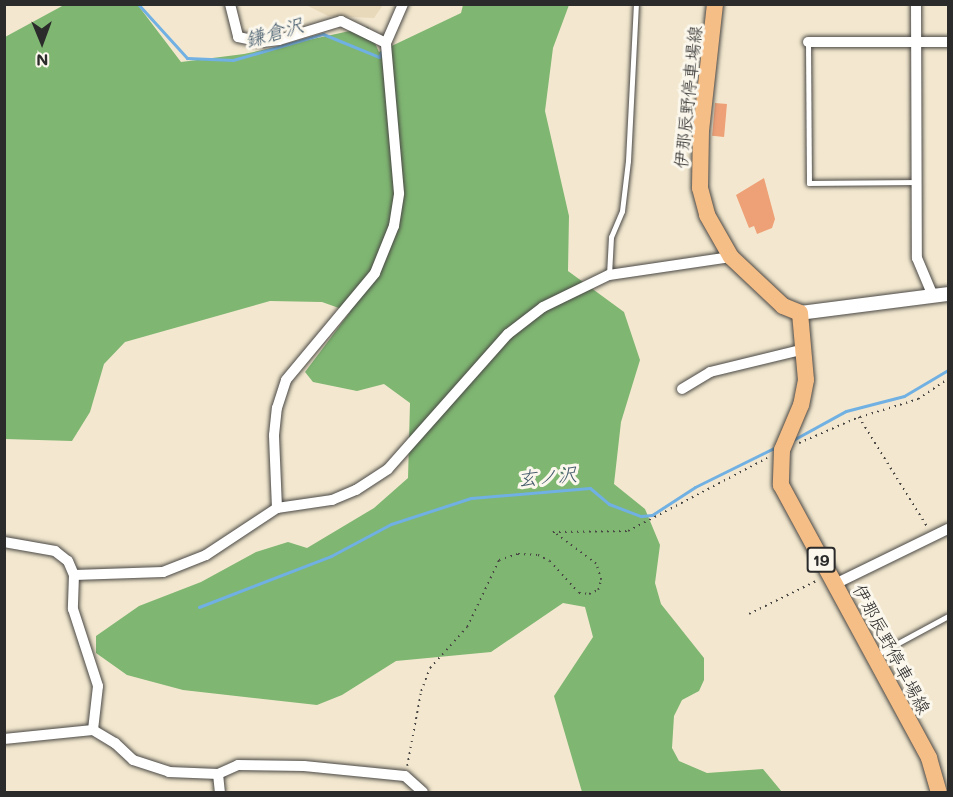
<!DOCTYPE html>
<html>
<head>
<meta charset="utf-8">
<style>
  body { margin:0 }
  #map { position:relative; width:953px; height:797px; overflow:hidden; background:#f3e8cf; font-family:Mali,"Klee One",sans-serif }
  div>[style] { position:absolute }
  .built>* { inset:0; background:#e8d9ba }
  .forest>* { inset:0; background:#7fb672 }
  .stream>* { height:3px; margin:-1.5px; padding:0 1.5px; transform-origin:1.5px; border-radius:1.5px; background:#70b0e3 }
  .building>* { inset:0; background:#eea077; transform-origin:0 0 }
  .path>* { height:1.5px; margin-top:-0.75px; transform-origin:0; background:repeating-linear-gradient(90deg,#494744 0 1.5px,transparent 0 6px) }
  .roads { filter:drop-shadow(0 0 2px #494744) drop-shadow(0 0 2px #494744) }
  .service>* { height:5px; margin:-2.5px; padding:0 2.5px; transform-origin:2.5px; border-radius:2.5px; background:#fff }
  .minor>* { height:10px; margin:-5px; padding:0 5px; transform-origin:5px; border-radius:5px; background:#fff }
  .tertiary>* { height:14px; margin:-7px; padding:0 7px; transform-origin:7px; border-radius:7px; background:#fff }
  .primary>* { height:16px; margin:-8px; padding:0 8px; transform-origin:8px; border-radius:8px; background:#f6be87 }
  span { translate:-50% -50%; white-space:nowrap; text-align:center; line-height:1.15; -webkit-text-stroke:6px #fbf7ec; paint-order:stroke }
  .shield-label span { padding:2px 4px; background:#fbf7ec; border:2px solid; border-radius:4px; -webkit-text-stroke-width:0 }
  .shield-label { font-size:16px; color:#2b2b2b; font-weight:700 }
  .street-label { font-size:18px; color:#2b2b2b }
  .water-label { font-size:20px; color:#435a6b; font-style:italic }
  .frame { position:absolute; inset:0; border:6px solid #2b2b2b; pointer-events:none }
  .north { position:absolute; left:12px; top:12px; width:60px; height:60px; -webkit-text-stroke:4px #fbf7ec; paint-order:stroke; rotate:179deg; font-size:16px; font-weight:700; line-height:24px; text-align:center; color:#2b2b2b }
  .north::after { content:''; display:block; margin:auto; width:21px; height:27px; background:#2b2b2b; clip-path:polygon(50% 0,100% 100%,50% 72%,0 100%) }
</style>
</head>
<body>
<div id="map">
  <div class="built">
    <div style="clip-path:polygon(306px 5px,383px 5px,374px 18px,328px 16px)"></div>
  </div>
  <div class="forest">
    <div style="clip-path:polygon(137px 4px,181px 62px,244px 54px,368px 27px,379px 52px,461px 13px,463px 5px,569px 5px,553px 48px,545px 111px,569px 216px,568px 271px,624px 312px,640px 360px,621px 422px,614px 484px,645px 509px,660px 545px,655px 583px,661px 604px,704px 658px,704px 680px,699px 691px,682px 700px,674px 716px,672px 748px,679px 761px,707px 773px,763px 769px,782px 792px,582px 792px,554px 696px,593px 637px,585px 607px,563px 603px,491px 652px,396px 661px,342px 695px,317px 705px,183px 690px,127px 675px,96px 653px,96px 636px,139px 606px,201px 582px,256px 552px,288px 542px,307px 548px,374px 508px,408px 478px,410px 403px,384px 384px,357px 391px,313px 382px,305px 372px,350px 312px,322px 302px,270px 301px,125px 342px,104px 364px,90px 412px,72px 441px,5px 439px,5px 37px,64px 5px)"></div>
  </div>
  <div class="stream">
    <div style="left:138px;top:4px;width:73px;rotate:47.8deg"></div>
    <div style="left:187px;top:58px;width:46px;rotate:2.5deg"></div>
    <div style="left:233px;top:60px;width:94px;rotate:-16.1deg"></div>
    <div style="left:323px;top:34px;width:61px;rotate:22.3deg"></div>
    <div style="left:379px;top:57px;width:7px;rotate:-63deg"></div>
    <div style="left:793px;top:440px;width:60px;rotate:-28.7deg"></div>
    <div style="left:846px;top:411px;width:60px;rotate:-14.5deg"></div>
    <div style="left:904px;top:396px;width:51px;rotate:-30.6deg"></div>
    <div style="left:199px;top:607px;width:142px;rotate:-21.1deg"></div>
    <div style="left:331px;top:556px;width:68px;rotate:-28.1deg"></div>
    <div style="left:391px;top:524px;width:84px;rotate:-18deg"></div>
    <div style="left:471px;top:498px;width:119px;rotate:-4.8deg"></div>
    <div style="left:590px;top:488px;width:25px;rotate:40deg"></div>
    <div style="left:609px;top:504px;width:34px;rotate:21deg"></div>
    <div style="left:641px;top:516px;width:11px;rotate:-5deg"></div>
    <div style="left:652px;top:515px;width:51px;rotate:-33.1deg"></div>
    <div style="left:695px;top:487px;width:90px;rotate:-26.3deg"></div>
  </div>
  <div class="building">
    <div style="left:715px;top:103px;width:12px;height:33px;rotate:5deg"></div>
    <div style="clip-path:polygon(764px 178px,775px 219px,772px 228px,757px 234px,754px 226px,749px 228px,736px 195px)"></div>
  </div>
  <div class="path">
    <div style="left:860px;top:417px;width:61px;rotate:-17.2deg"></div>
    <div style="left:918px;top:399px;width:36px;rotate:-34deg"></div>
    <div style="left:799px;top:443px;width:65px;rotate:-23.4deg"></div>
    <div style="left:859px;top:417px;width:131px;rotate:58.1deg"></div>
    <div style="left:749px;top:614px;width:77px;rotate:-26.2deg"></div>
    <div style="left:407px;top:766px;width:76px;rotate:-79.4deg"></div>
    <div style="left:421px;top:691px;width:25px;rotate:-69deg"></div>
    <div style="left:430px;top:668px;width:55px;rotate:-47.9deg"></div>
    <div style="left:467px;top:627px;width:74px;rotate:-64.5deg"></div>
    <div style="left:499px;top:560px;width:20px;rotate:-18deg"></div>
    <div style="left:518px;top:554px;width:20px;rotate:3deg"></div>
    <div style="left:538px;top:555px;width:13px;rotate:27deg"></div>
    <div style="left:550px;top:561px;width:43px;rotate:47.8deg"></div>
    <div style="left:579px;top:593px;width:10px;rotate:6deg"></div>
    <div style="left:589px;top:594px;width:10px;rotate:-24deg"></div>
    <div style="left:598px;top:590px;width:10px;rotate:-73deg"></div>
    <div style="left:601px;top:580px;width:17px;rotate:-107deg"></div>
    <div style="left:596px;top:564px;width:54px;rotate:-143.3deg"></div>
    <div style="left:553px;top:532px;width:75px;rotate:-0.8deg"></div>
    <div style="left:628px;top:531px;width:157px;rotate:-27.7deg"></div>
  </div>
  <div class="roads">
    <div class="service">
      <div style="left:808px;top:42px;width:141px;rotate:89.6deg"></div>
      <div style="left:809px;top:183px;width:107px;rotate:-0.5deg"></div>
      <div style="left:609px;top:275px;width:38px;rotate:-87deg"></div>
      <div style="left:611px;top:237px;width:28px;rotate:-67deg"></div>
      <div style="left:622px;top:211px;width:50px;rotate:-83.2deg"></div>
      <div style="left:628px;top:161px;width:157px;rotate:-87.1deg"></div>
      <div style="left:876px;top:655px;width:82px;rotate:-28.4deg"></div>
    </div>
    <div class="minor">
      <div style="left:230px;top:4px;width:34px;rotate:76deg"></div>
      <div style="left:238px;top:37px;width:25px;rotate:12deg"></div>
      <div style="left:262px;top:42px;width:17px;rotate:-7deg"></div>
      <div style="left:279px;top:40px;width:65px;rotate:-17deg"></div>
      <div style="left:341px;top:21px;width:50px;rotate:26.1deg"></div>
      <div style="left:916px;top:4px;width:254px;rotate:89.8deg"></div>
      <div style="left:917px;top:258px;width:41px;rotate:67.2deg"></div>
      <div style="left:808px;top:42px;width:140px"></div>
      <div style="left:682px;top:389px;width:33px;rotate:-31deg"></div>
      <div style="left:710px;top:372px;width:97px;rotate:-13.7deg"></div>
      <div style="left:277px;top:508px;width:56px;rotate:-8.3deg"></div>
      <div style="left:332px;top:500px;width:26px;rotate:-23deg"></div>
      <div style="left:356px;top:490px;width:38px;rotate:-33deg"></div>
      <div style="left:388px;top:469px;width:181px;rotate:-48.4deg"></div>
      <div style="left:508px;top:334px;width:44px;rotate:-37.6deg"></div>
      <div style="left:543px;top:307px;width:73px;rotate:-25.9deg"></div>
      <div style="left:609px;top:275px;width:123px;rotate:-8.4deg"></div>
      <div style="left:4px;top:542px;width:52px;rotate:10deg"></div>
      <div style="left:55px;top:551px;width:16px;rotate:38deg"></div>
      <div style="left:68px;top:561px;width:15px;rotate:67deg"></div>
      <div style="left:74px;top:575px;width:34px;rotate:92deg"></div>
      <div style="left:73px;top:609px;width:81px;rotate:72deg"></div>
      <div style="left:98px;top:686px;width:44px;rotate:96.5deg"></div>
      <div style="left:74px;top:575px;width:89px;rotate:-1.9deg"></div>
      <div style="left:163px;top:572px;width:46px;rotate:-21.6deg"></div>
      <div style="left:206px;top:555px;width:85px;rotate:-33.5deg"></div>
      <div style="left:277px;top:508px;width:73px;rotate:-92.4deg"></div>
      <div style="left:274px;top:435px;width:27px;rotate:-84deg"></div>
      <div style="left:277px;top:408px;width:29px;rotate:-72deg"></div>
      <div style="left:286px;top:380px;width:139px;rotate:-50.2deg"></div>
      <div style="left:375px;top:273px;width:51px;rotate:-68deg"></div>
      <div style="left:394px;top:226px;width:33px;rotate:-81deg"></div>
      <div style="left:399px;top:193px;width:151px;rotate:-95deg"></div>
      <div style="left:386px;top:43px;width:43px;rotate:-66.4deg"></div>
      <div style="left:835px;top:584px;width:126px;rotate:-26deg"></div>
      <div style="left:4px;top:739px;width:89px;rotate:-5.8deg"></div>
      <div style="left:93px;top:730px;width:26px;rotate:31deg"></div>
      <div style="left:115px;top:743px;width:25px;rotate:43deg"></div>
      <div style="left:133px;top:760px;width:38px;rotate:18deg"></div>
      <div style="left:169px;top:772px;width:49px;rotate:2.3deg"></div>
      <div style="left:218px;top:774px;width:22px;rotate:-24deg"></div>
      <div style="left:238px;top:765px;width:66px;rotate:0.9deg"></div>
      <div style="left:304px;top:766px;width:101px;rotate:5.7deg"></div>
      <div style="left:405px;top:776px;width:24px;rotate:42deg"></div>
      <div style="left:218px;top:774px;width:18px;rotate:84deg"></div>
    </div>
    <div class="tertiary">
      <div style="left:800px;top:313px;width:149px;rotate:-7.3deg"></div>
    </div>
    <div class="primary">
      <div style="left:715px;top:4px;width:127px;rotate:96.3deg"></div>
      <div style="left:701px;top:130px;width:58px;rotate:91deg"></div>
      <div style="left:700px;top:188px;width:28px;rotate:75deg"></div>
      <div style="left:707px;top:215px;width:48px;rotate:60.3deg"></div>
      <div style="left:731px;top:257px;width:71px;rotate:43.3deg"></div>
      <div style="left:783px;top:306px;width:18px;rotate:22deg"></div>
      <div style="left:800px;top:313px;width:67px;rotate:84.9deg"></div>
      <div style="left:806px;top:380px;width:25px;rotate:101deg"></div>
      <div style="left:801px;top:405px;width:49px;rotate:112.9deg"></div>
      <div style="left:782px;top:450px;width:35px;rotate:92deg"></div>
      <div style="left:781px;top:485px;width:311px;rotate:61.5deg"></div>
      <div style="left:929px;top:758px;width:35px;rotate:74deg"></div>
    </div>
  </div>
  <div class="shield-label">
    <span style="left:821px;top:560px">19</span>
  </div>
  <div class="street-label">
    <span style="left:688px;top:97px;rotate:-84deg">伊那辰野停車場線</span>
    <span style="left:892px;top:649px;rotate:62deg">伊那辰野停車場線</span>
  </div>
  <div class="water-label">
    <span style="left:274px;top:32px;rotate:-16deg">鎌倉沢</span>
    <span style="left:547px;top:476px;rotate:-5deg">玄ノ沢</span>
  </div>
  <div class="frame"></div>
  <div class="north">N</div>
</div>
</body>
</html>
